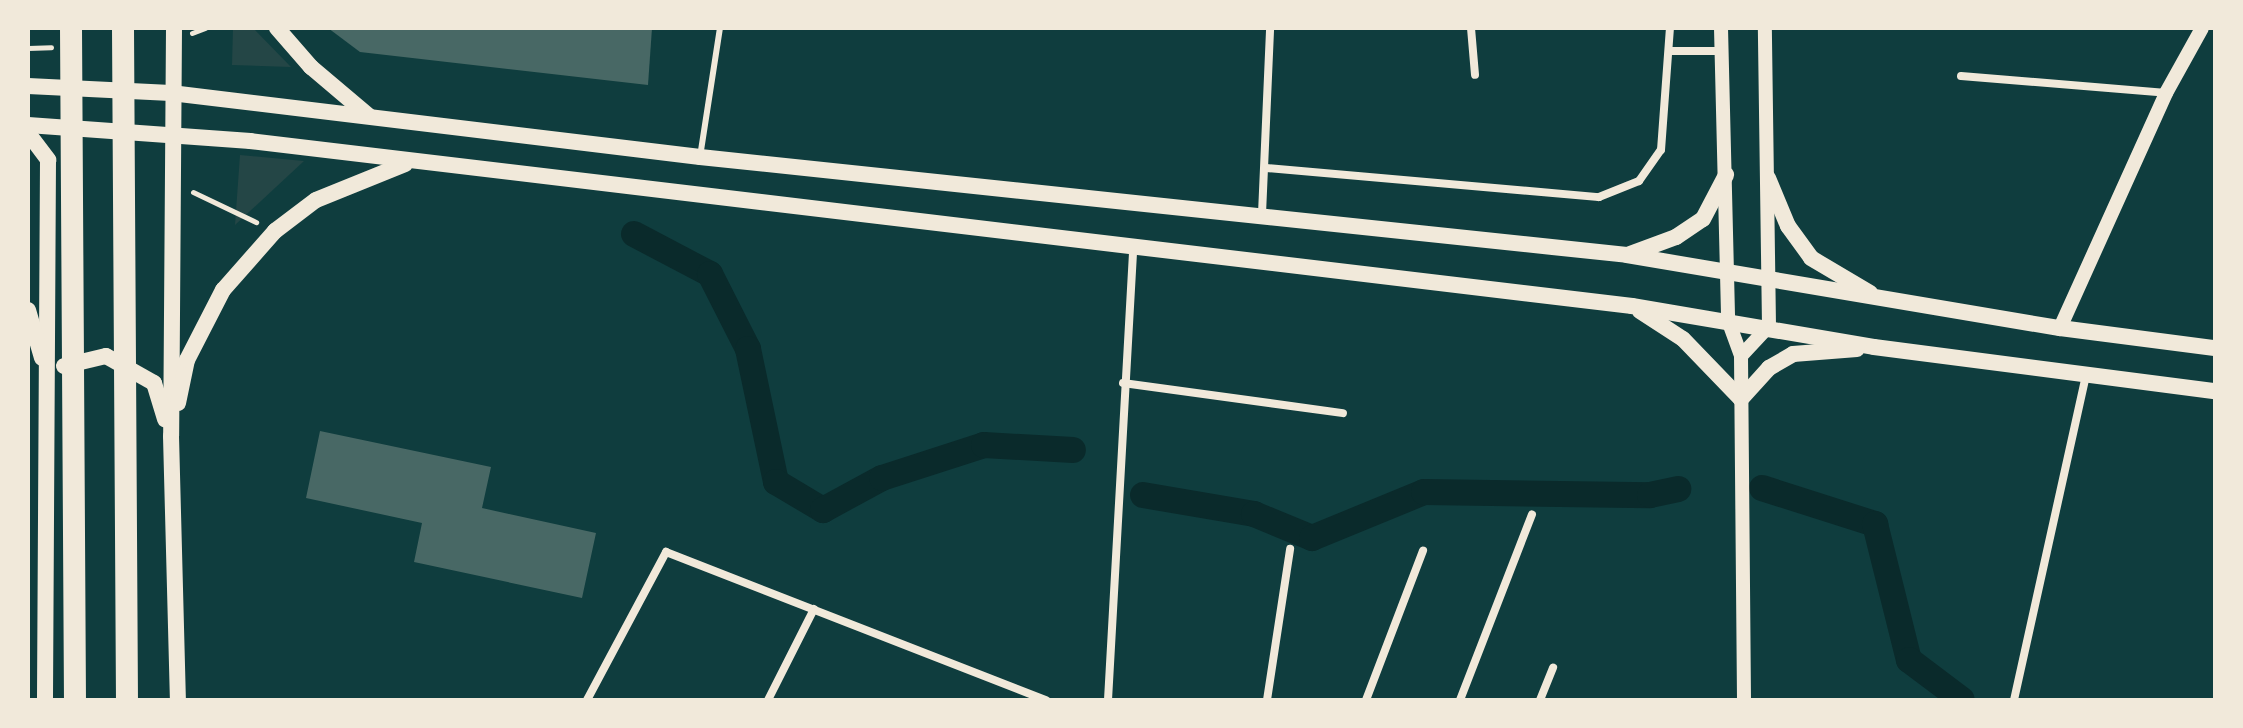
<!DOCTYPE html>
<html>
<head>
<meta charset="utf-8">
<style>
  body { margin:0 }
  #map { position:relative; width:2243px; height:728px; overflow:hidden; background:#0f3d3e; font-family:Helvetica,sans-serif }
  div>[style] { position:absolute }
  .green>* { inset:0; background:#244646 }
  .canal>* { height:26px; margin:-13px; padding:0 13px; transform-origin:13px; border-radius:13px; background:#0a2a2b }
  .building>* { inset:0; background:#486865 }
  .path>* { height:5px; margin:-2.5px; padding:0 2.5px; transform-origin:2.5px; border-radius:2.5px; background:#f1e9da }
  .service>* { height:6px; margin:-3px; padding:0 3px; transform-origin:3px; border-radius:3px; background:#f1e9da }
  .minor>* { height:8px; margin:-4px; padding:0 4px; transform-origin:4px; border-radius:4px; background:#f1e9da }
  .tertiary>* { height:14px; margin:-7px; padding:0 7px; transform-origin:7px; border-radius:7px; background:#f1e9da }
  .secondary>* { height:16px; margin:-8px; padding:0 8px; transform-origin:8px; border-radius:8px; background:#f1e9da }
  .trunk>* { height:22px; margin:-11px; padding:0 11px; transform-origin:11px; border-radius:11px; background:#f1e9da }
  span { translate:-50% -50%; white-space:nowrap; text-align:center; line-height:1.15; -webkit-text-stroke:6px #f1e9da; paint-order:stroke }
  .frame { position:absolute; inset:0; border:30px solid #f1e9da; pointer-events:none }
</style>
</head>
<body>
<div id="map">
  <div class="green">
    <div style="clip-path:polygon(233px 28px,253px 28px,291px 67px,232px 65px)"></div>
    <div style="clip-path:polygon(240px 155px,304px 161px,235px 225px)"></div>
  </div>
  <div class="canal">
    <div style="left:634px;top:234px;width:86px;rotate:27.8deg"></div>
    <div style="left:710px;top:274px;width:84px;rotate:63.1deg"></div>
    <div style="left:748px;top:349px;width:136px;rotate:78.1deg"></div>
    <div style="left:776px;top:482px;width:55px;rotate:30.8deg"></div>
    <div style="left:823px;top:510px;width:67px;rotate:-28.5deg"></div>
    <div style="left:882px;top:478px;width:107px;rotate:-17.9deg"></div>
    <div style="left:984px;top:445px;width:89px;rotate:3.2deg"></div>
    <div style="left:1762px;top:488px;width:119px;rotate:17.7deg"></div>
    <div style="left:1875px;top:524px;width:140px;rotate:76deg"></div>
    <div style="left:1909px;top:660px;width:66px;rotate:37deg"></div>
    <div style="left:1143px;top:495px;width:113px;rotate:9.7deg"></div>
    <div style="left:1254px;top:514px;width:63px;rotate:22.5deg"></div>
    <div style="left:1312px;top:538px;width:121px;rotate:-22.3deg"></div>
    <div style="left:1424px;top:492px;width:226px;rotate:0.8deg"></div>
    <div style="left:1650px;top:495px;width:29px;rotate:-12deg"></div>
  </div>
  <div class="building">
    <div style="clip-path:polygon(328px 28px,652px 28px,648px 85px,360px 52px)"></div>
    <div style="clip-path:polygon(320px 431px,491px 467px,482px 508px,596px 533px,582px 598px,414px 562px,422px 523px,306px 498px)"></div>
  </div>
  <div class="path">
    <div style="left:192px;top:33px;width:14px;rotate:-21deg"></div>
    <div style="left:28px;top:48px;width:23px;rotate:-2deg"></div>
    <div style="left:193px;top:192px;width:70px;rotate:25.5deg"></div>
  </div>
  <div class="service">
    <div style="left:700px;top:157px;width:131px;rotate:-81.2deg"></div>
  </div>
  <div class="minor">
    <div style="left:1471px;top:28px;width:47px;rotate:85.1deg"></div>
    <div style="left:1671px;top:51px;width:51px"></div>
    <div style="left:1961px;top:76px;width:206px;rotate:4.7deg"></div>
    <div style="left:1266px;top:168px;width:334px;rotate:5deg"></div>
    <div style="left:1599px;top:197px;width:43px;rotate:-21.8deg"></div>
    <div style="left:1639px;top:181px;width:38px;rotate:-55deg"></div>
    <div style="left:1661px;top:150px;width:122px;rotate:-85.8deg"></div>
    <div style="left:1262px;top:214px;width:186px;rotate:-87.5deg"></div>
    <div style="left:1123px;top:383px;width:222px;rotate:7.8deg"></div>
    <div style="left:587px;top:700px;width:168px;rotate:-61.9deg"></div>
    <div style="left:666px;top:552px;width:408px;rotate:21.3deg"></div>
    <div style="left:768px;top:700px;width:102px;rotate:-63.2deg"></div>
    <div style="left:1108px;top:700px;width:451px;rotate:-86.8deg"></div>
    <div style="left:1267px;top:700px;width:153px;rotate:-81.3deg"></div>
    <div style="left:1366px;top:700px;width:160px;rotate:-69.1deg"></div>
    <div style="left:1460px;top:700px;width:199px;rotate:-68.8deg"></div>
    <div style="left:1540px;top:700px;width:35px;rotate:-68deg"></div>
    <div style="left:2014px;top:700px;width:332px;rotate:-77.5deg"></div>
  </div>
  <div class="tertiary">
    <div style="left:1721px;top:28px;width:292px;rotate:88.6deg"></div>
    <div style="left:1728px;top:320px;width:38px;rotate:70deg"></div>
    <div style="left:1741px;top:356px;width:344px;rotate:89.5deg"></div>
    <div style="left:2060px;top:328px;width:258px;rotate:-65.7deg"></div>
    <div style="left:2166px;top:93px;width:74px;rotate:-61deg"></div>
    <div style="left:1741px;top:356px;width:41px;rotate:-47deg"></div>
    <div style="left:1769px;top:326px;width:298px;rotate:-90.8deg"></div>
  </div>
  <div class="secondary">
    <div style="left:174px;top:28px;width:408px;rotate:90.4deg"></div>
    <div style="left:171px;top:436px;width:264px;rotate:88.5deg"></div>
    <div style="left:277px;top:28px;width:52px;rotate:48.9deg"></div>
    <div style="left:311px;top:67px;width:76px;rotate:40.2deg"></div>
    <div style="left:28px;top:86px;width:143px;rotate:2.8deg"></div>
    <div style="left:171px;top:93px;width:533px;rotate:6.9deg"></div>
    <div style="left:700px;top:157px;width:932px;rotate:6.03deg"></div>
    <div style="left:1627px;top:255px;width:439px;rotate:9.6deg"></div>
    <div style="left:2060px;top:328px;width:156px;rotate:7.4deg"></div>
    <div style="left:28px;top:125px;width:223px;rotate:4.1deg"></div>
    <div style="left:250px;top:141px;width:1392px;rotate:6.81deg"></div>
    <div style="left:1632px;top:306px;width:245px;rotate:9.6deg"></div>
    <div style="left:1874px;top:347px;width:344px;rotate:7.4deg"></div>
    <div style="left:28px;top:133px;width:34px;rotate:53deg"></div>
    <div style="left:48px;top:160px;width:540px;rotate:90.32deg"></div>
    <div style="left:1768px;top:178px;width:52px;rotate:67.4deg"></div>
    <div style="left:1788px;top:226px;width:39px;rotate:54deg"></div>
    <div style="left:1811px;top:258px;width:69px;rotate:30.7deg"></div>
    <div style="left:1630px;top:254px;width:49px;rotate:-20.3deg"></div>
    <div style="left:1676px;top:237px;width:32px;rotate:-34deg"></div>
    <div style="left:1703px;top:219px;width:50px;rotate:-62.4deg"></div>
    <div style="left:28px;top:310px;width:50px;rotate:73.7deg"></div>
    <div style="left:1640px;top:311px;width:51px;rotate:33.1deg"></div>
    <div style="left:1683px;top:339px;width:83px;rotate:46deg"></div>
    <div style="left:1741px;top:399px;width:42px;rotate:-47.9deg"></div>
    <div style="left:1769px;top:368px;width:28px;rotate:-30deg"></div>
    <div style="left:1793px;top:354px;width:64px;rotate:-4.5deg"></div>
    <div style="left:64px;top:366px;width:43px;rotate:-13.4deg"></div>
    <div style="left:106px;top:356px;width:55px;rotate:29.4deg"></div>
    <div style="left:154px;top:383px;width:38px;rotate:73deg"></div>
    <div style="left:178px;top:403px;width:44px;rotate:-78.2deg"></div>
    <div style="left:187px;top:360px;width:79px;rotate:-62.8deg"></div>
    <div style="left:223px;top:290px;width:79px;rotate:-48.6deg"></div>
    <div style="left:275px;top:231px;width:51px;rotate:-37.1deg"></div>
    <div style="left:316px;top:200px;width:96px;rotate:-22deg"></div>
  </div>
  <div class="trunk">
    <div style="left:71px;top:28px;width:672px;rotate:89.66deg"></div>
    <div style="left:123px;top:28px;width:672px;rotate:89.66deg"></div>
  </div>
  <div class="frame"></div>
</div>
</body>
</html>
